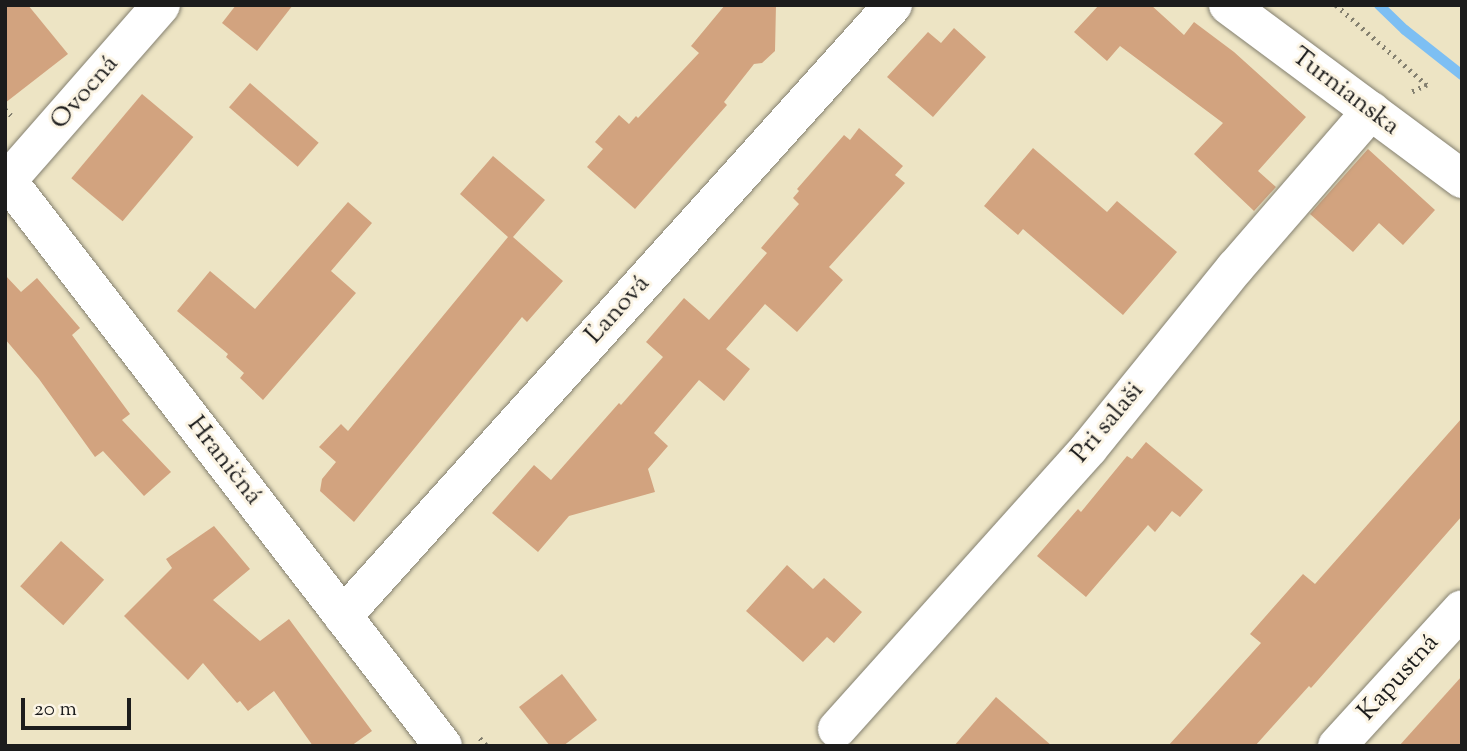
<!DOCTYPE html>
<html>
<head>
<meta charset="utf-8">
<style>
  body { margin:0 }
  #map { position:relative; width:1467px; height:751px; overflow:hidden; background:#ede4c4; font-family:"Sorts Mill Goudy",serif }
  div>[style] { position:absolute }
  .stream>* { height:10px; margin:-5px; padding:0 5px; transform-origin:5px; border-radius:5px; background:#7dbff3 }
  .building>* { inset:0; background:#d2a37f; transform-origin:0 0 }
  .path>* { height:4.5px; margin-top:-2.25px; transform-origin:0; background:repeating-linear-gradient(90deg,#848070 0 2px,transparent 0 7px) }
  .roads { filter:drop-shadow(0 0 2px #848070) drop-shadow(0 0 2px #848070) }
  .minor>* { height:38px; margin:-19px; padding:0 19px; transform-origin:19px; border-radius:19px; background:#fff }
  span { translate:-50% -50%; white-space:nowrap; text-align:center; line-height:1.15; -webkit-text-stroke:6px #fcf5e5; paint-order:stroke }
  .street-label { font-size:26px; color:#1c1c1c }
  .frame { position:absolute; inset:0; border:7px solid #1c1c1c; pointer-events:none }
  .scale { position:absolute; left:21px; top:698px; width:110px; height:32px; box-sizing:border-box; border:4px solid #1c1c1c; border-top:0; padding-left:9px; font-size:21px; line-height:24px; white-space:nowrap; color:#1c1c1c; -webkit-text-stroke:5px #fcf5e5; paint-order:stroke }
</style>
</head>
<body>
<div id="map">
  <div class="stream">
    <div style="left:1379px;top:5px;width:36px;rotate:44deg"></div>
    <div style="left:1405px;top:30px;width:73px;rotate:38.3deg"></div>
  </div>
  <div class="building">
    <div style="clip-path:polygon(5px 5px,28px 5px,68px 54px,5px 103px)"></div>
    <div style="clip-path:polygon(236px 5px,293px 5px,257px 51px,222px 23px)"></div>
    <div style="clip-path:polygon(725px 5px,776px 5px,775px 51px,762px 63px,754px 64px,724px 102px,727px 105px,635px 209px,587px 167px,603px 149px,595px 142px,619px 115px,629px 124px,636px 116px,638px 118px,699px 53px,691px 46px)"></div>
    <div style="clip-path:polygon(1099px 5px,1151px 5px,1184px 35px,1194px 22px,1234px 52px,1306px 117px,1258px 171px,1276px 187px,1254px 211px,1194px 154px,1223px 123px,1120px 46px,1107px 61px,1074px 32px)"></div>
    <div style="clip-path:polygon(954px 28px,986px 57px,933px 117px,887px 77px,928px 32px,941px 43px)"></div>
    <div style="left:250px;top:83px;width:91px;height:32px;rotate:41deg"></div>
    <div style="left:142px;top:94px;width:67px;height:110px;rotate:40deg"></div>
    <div style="clip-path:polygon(859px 128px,903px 166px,895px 175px,905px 183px,829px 267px,843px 280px,797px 332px,765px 304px,726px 349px,750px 369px,724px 401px,699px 380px,654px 433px,668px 446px,648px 469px,655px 492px,569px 516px,538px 552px,492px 513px,534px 465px,551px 480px,619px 403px,621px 405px,663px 357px,646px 342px,684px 298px,709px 320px,767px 253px,761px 248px,799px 204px,793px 198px,799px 191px,797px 189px,844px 135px,850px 140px)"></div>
    <div style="clip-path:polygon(1033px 148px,1107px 212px,1117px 201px,1177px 252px,1123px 315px,1023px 229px,1018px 235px,984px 206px)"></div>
    <div style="clip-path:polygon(1368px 149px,1435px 210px,1403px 245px,1379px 223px,1353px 252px,1310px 214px)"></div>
    <div style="clip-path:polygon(493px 156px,545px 200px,513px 237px,563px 281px,527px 322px,522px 317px,354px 522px,320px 491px,322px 479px,336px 462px,319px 447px,341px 424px,348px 431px,508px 237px,460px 194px)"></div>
    <div style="clip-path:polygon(348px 202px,372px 223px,331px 271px,356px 293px,263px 400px,240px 378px,244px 373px,226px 357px,228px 354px,177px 311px,210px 271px,255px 309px)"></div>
    <div style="clip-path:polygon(5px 275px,21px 292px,37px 278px,80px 328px,72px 335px,130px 414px,122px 420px,171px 472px,144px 496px,103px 451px,95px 457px,39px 379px,5px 339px)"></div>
    <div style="clip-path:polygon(1462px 418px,1462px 516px,1311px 688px,1309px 686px,1255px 746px,1168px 746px,1261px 643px,1250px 634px,1303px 574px,1315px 584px)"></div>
    <div style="clip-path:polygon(1146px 442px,1203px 490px,1180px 517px,1172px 511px,1155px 532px,1148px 525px,1086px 597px,1037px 556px,1078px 509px,1081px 512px,1127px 456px,1132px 459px)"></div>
    <div style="clip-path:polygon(214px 526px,250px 569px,213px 600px,260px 641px,289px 619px,372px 731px,351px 746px,313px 746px,274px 691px,248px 711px,240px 701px,237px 703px,203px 663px,188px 680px,124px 616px,172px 568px,166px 559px)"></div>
    <div style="left:61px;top:541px;width:58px;height:61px;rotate:42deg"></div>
    <div style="clip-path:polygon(787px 565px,813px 589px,824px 578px,862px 612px,834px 643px,827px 637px,803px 662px,746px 611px)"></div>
    <div style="clip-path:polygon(562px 674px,597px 720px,563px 746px,550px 746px,519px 707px)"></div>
    <div style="clip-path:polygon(1462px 676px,1462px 746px,1399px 746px)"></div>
    <div style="clip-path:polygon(996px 697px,1052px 746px,954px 746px)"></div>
  </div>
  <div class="path">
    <div style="left:1336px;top:5px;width:121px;rotate:41.3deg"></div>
    <div style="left:1427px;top:85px;width:19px;rotate:155deg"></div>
    <div style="left:5px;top:109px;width:11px;rotate:45deg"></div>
    <div style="left:480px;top:738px;width:11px;rotate:49deg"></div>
  </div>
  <div class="roads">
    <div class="minor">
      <div style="left:1228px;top:5px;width:292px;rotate:36.6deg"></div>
      <div style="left:5px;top:177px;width:718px;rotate:52.41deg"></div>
      <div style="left:8px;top:180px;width:232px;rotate:-48.8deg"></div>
      <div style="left:343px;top:616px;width:822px;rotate:-48.01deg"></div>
      <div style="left:837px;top:729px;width:377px;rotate:-48.1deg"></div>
      <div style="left:1089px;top:448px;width:232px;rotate:-51deg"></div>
      <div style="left:1235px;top:268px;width:208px;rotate:-49.1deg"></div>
      <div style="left:1337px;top:746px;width:185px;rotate:-47.6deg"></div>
    </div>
  </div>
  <div class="street-label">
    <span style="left:1345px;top:92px;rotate:37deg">Turnianska</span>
    <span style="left:85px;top:93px;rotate:-49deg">Ovocná</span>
    <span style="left:618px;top:310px;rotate:-48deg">Ľanová</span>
    <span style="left:1108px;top:423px;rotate:-50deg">Pri salaši</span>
    <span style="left:224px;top:461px;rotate:52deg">Hraničná</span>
    <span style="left:1399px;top:678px;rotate:-48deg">Kapustná</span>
  </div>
  <div class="frame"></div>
  <div class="scale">20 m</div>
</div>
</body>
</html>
